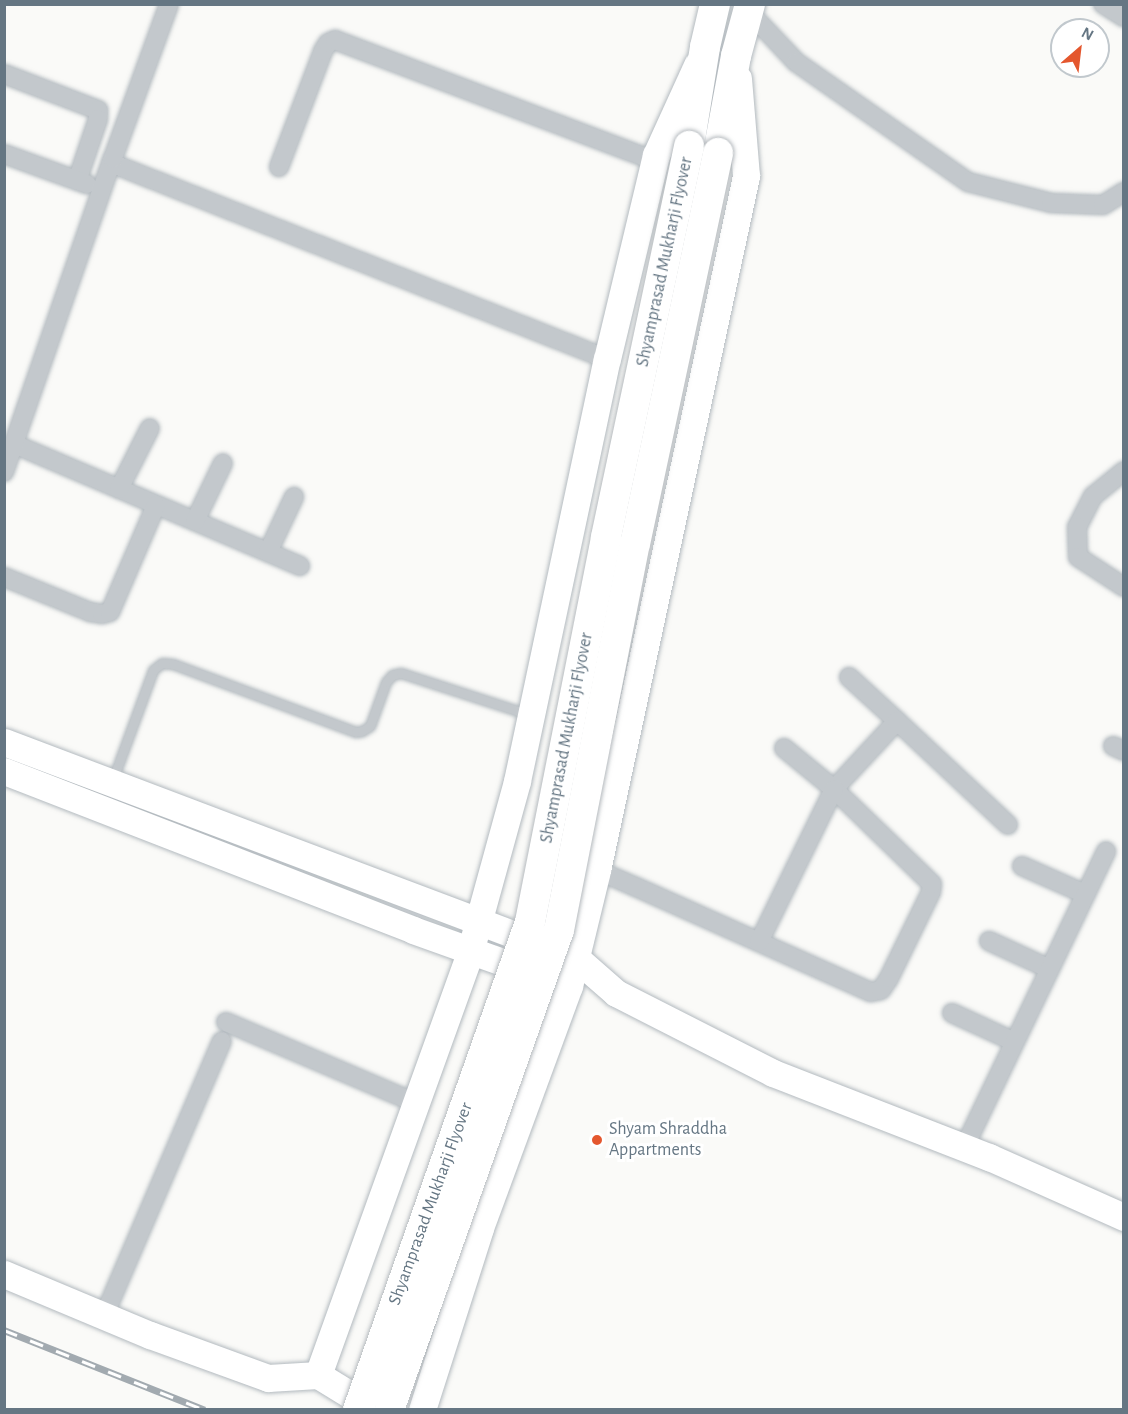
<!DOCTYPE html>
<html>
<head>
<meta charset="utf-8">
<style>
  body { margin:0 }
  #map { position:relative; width:1128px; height:1414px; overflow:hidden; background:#fafaf8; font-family:"Alegreya Sans",sans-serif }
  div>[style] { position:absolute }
  .roads { filter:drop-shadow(0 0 2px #b3babf) drop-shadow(0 0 2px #b3babf) }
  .lane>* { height:9px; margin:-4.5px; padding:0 4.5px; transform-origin:4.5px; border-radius:4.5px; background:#c3c8cc }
  .street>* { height:18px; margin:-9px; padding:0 9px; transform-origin:9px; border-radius:9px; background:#c3c8cc }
  .secondary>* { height:27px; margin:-13.5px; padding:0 13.5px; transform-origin:13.5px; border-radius:13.5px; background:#fff }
  .primary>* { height:30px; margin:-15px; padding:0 15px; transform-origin:15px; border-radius:15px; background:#fff }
  .rail>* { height:7px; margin-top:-3.5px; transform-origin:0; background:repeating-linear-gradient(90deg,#fff 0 14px,#a2aab0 0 28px); box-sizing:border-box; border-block:2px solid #a2aab0 }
  .bridges { filter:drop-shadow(0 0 2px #b5babe) drop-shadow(0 0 2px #b5babe) }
  .primary-bridge>* { height:30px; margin:-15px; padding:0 15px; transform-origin:15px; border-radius:15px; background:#fff }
  .dots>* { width:16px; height:16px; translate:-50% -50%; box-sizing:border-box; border:3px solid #fff; border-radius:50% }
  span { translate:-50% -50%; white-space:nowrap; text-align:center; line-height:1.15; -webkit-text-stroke:6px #fff; paint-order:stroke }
  .street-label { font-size:18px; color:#657683 }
  .poi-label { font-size:18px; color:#657683 }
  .left { translate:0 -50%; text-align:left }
  .frame { position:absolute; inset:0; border:6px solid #657683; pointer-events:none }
  .north { position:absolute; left:1050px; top:18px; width:60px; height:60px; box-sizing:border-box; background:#fff; border:2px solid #c1c8cd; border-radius:50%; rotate:28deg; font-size:16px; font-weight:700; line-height:24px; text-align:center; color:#657683 }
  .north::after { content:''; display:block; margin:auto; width:21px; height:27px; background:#e4572e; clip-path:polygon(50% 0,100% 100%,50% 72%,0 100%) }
</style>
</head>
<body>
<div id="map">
  <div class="roads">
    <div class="lane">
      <div style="left:113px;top:779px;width:116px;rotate:-69.8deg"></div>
      <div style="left:153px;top:670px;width:11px;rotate:-38deg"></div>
      <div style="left:162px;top:663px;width:11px;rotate:5deg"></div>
      <div style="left:173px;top:664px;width:195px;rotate:20.4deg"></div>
      <div style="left:356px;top:732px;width:6px;rotate:-9deg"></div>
      <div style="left:362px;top:731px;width:9px;rotate:-32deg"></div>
      <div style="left:370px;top:726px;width:47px;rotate:-70deg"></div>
      <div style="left:386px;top:682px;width:9px;rotate:-49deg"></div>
      <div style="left:392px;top:675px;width:9px;rotate:-13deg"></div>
      <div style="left:401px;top:673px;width:136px;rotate:18deg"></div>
    </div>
    <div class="street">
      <div style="left:1103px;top:4px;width:25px;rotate:32deg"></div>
      <div style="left:748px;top:11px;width:70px;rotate:46.7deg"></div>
      <div style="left:796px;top:62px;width:210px;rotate:34.9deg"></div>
      <div style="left:968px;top:182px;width:86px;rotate:14.2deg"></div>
      <div style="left:1051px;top:203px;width:52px;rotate:2.2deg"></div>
      <div style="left:1103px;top:205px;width:25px;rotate:-32deg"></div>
      <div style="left:4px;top:74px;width:101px;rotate:21deg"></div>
      <div style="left:98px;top:110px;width:9px;rotate:90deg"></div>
      <div style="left:98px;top:119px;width:65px;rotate:108.7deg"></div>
      <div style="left:4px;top:154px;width:88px;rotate:19.9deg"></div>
      <div style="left:111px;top:163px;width:533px;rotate:21.56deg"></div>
      <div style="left:279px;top:167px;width:124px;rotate:-69.2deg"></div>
      <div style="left:323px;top:51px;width:9px;rotate:-58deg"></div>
      <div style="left:328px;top:43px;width:8px;rotate:-23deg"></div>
      <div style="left:335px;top:40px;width:342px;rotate:20.7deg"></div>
      <div style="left:14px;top:444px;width:311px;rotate:23.1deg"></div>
      <div style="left:1124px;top:471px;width:40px;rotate:141deg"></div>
      <div style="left:1093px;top:496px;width:35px;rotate:117deg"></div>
      <div style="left:1077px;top:527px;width:30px;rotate:88deg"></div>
      <div style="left:1078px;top:557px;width:55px;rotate:33.1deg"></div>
      <div style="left:4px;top:472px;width:332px;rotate:-70.9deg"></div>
      <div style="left:113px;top:158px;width:164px;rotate:-70deg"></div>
      <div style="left:119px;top:489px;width:68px;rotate:-63.1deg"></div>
      <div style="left:195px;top:521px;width:64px;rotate:-64.2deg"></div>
      <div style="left:268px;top:552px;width:61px;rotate:-64.7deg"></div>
      <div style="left:4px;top:577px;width:93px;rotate:22.1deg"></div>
      <div style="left:90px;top:612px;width:12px;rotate:9deg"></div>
      <div style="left:102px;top:614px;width:8px;rotate:-14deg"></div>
      <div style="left:110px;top:612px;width:116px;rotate:-66.7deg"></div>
      <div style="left:849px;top:677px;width:65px;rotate:42.5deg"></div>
      <div style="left:1113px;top:746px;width:12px;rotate:24deg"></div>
      <div style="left:784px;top:748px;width:65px;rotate:39.4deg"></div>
      <div style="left:834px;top:789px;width:93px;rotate:-47.2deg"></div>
      <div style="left:897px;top:721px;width:152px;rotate:43.1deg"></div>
      <div style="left:1022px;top:866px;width:69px;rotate:24deg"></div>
      <div style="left:597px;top:870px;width:43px;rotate:23.6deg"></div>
      <div style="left:636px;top:887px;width:257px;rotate:24.1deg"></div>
      <div style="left:871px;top:992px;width:10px;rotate:-11deg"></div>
      <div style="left:881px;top:990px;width:14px;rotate:-56deg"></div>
      <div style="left:889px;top:978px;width:96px;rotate:-64deg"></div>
      <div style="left:931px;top:892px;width:8px;rotate:-83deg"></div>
      <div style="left:932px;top:884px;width:136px;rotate:-135.9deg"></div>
      <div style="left:834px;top:789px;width:170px;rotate:116.1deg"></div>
      <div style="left:989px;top:941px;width:67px;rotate:24.7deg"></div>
      <div style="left:952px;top:1013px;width:69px;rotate:24.7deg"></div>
      <div style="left:226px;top:1022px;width:207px;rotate:23.1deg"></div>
      <div style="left:964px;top:1148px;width:329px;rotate:-64.4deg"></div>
      <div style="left:104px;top:1316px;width:299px;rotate:-66.8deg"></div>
    </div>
    <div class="secondary">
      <div style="left:4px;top:742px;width:611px;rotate:20.69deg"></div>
      <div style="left:576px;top:958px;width:53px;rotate:41.2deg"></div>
      <div style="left:616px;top:993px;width:176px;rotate:27deg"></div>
      <div style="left:773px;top:1073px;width:232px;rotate:21.3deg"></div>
      <div style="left:989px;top:1157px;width:148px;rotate:24deg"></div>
      <div style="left:4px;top:771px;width:439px;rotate:21.2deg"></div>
      <div style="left:413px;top:930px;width:127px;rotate:19.7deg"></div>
      <div style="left:4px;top:1274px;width:158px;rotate:22.7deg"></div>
      <div style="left:150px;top:1335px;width:126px;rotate:20deg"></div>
      <div style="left:268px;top:1378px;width:50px;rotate:-3.4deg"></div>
      <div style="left:318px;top:1375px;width:67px;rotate:31.6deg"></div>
      <div style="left:318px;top:1375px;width:449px;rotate:-70.2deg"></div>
      <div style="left:470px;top:952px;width:177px;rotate:-74.6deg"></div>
      <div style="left:517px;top:781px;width:431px;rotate:-78deg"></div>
      <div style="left:607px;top:359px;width:210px;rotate:-76.5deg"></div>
      <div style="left:656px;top:155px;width:99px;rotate:-65.5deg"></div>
      <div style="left:422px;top:1410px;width:191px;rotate:-72.3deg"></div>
      <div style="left:480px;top:1228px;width:258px;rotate:-69.8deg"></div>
      <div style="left:569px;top:986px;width:119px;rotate:-76.4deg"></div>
      <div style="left:597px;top:870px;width:710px;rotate:-77.88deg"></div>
      <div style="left:746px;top:176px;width:98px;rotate:-94.7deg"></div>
    </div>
    <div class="primary">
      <div style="left:689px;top:146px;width:100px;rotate:-80.8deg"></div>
      <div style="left:705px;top:47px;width:44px;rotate:-76.9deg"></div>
      <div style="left:718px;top:153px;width:99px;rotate:-79.5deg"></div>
      <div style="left:736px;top:56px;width:54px;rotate:-74.9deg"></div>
    </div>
  </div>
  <div class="rail">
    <div style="left:4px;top:1330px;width:216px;rotate:21.7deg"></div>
  </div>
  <div class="bridges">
    <div class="primary-bridge">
      <div style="left:358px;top:1410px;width:517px;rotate:-70.58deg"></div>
      <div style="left:530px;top:922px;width:392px;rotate:-78.8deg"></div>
      <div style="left:606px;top:537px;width:400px;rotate:-78deg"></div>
      <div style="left:389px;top:1410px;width:509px;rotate:-70.5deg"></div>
      <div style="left:559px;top:930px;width:393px;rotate:-78.9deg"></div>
      <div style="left:635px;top:544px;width:400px;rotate:-78deg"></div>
    </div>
  </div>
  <div class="dots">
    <div style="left:597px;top:1140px;background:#e4572e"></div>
  </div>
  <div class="street-label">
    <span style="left:665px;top:262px;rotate:-78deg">Shyamprasad Mukharji Flyover</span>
    <span style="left:567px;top:738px;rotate:-79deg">Shyamprasad Mukharji Flyover</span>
    <span style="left:431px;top:1204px;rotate:-70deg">Shyamprasad Mukharji Flyover</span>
  </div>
  <div class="poi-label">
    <span class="left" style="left:609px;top:1140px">Shyam Shraddha<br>Appartments</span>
  </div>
  <div class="frame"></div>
  <div class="north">N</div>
</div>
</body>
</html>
